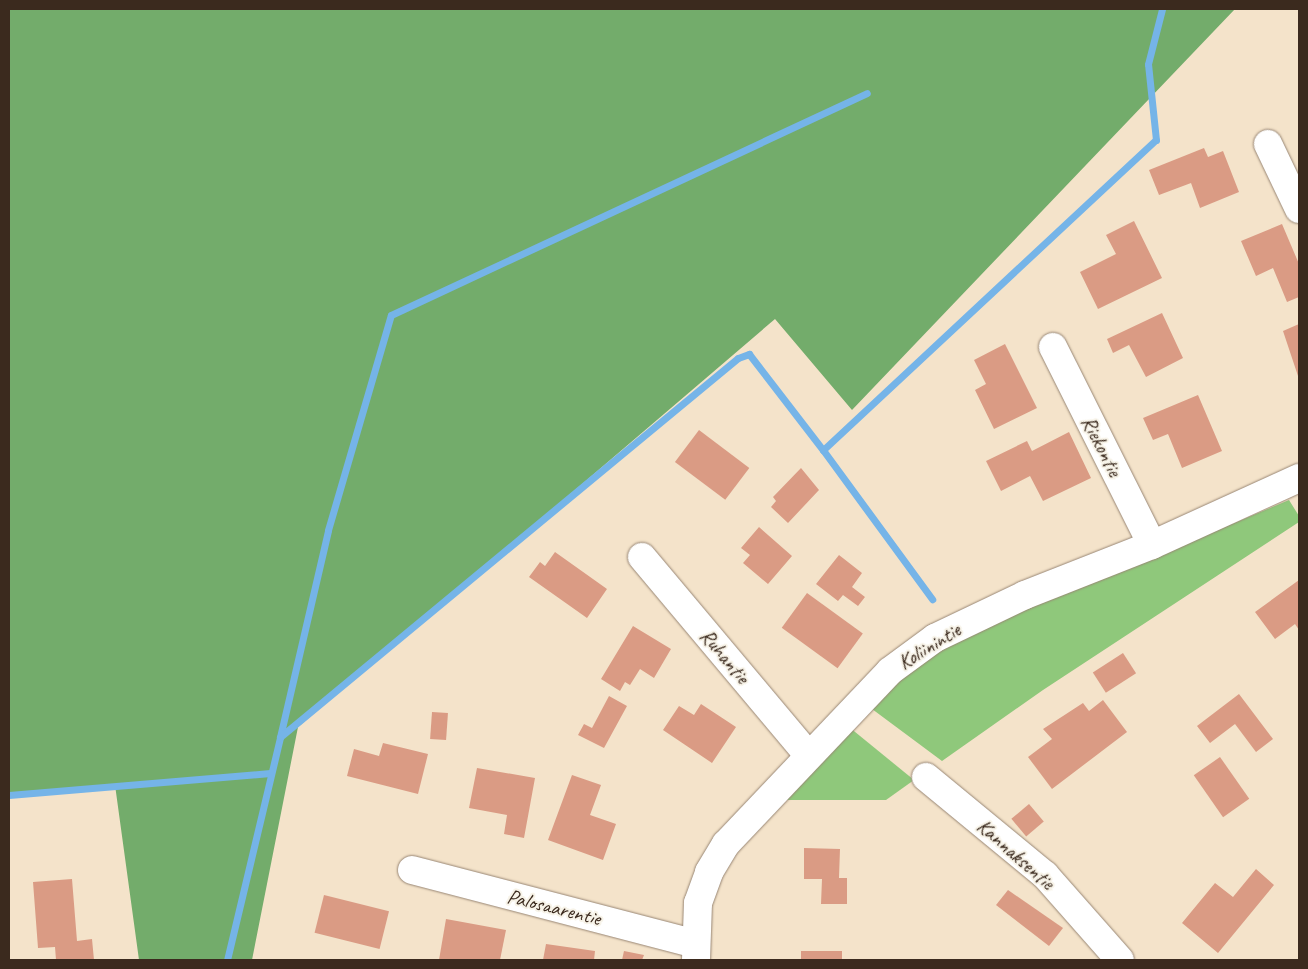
<!DOCTYPE html>
<html>
<head>
<meta charset="utf-8">
<style>
  body { margin:0 }
  #map { position:relative; width:1308px; height:969px; overflow:hidden; background:#f4e3ca; font-family:Caveat,sans-serif }
  div>[style] { position:absolute }
  .green>* { inset:0; background:#8fc87b }
  .forest>* { inset:0; background:#73ac6b }
  .stream>* { height:7px; margin:-3.5px; padding:0 3.5px; transform-origin:3.5px; border-radius:3.5px; background:#75b4e8 }
  .building>* { inset:0; background:#da9b84; transform-origin:0 0 }
  .roads { filter:drop-shadow(0 0 1px #988674) drop-shadow(0 0 1px #988674) }
  .minor>* { height:28px; margin:-14px; padding:0 14px; transform-origin:14px; border-radius:14px; background:#fff }
  span { translate:-50% -50%; white-space:nowrap; text-align:center; line-height:1.15; -webkit-text-stroke:4px #f7f3e8; paint-order:stroke }
  .street-label { font-size:21px; color:#3b2a1e }
  .frame { position:absolute; inset:0; border:10px solid #3b2a1e; pointer-events:none }
</style>
</head>
<body>
<div id="map">
  <div class="green">
    <div style="clip-path:polygon(1289px 500px,1299px 516px,1299px 522px,1043px 690px,942px 761px,868px 706px,934px 649px,1000px 617px,1132px 566px)"></div>
    <div style="clip-path:polygon(849px 727px,914px 780px,886px 800px,779px 800px)"></div>
  </div>
  <div class="forest">
    <div style="clip-path:polygon(9px 9px,1235px 9px,852px 410px,775px 319px,298px 727px,252px 960px,139px 960px,115px 785px,9px 795px)"></div>
  </div>
  <div class="stream">
    <div style="left:823px;top:450px;width:185px;rotate:53.8deg"></div>
    <div style="left:280px;top:737px;width:212px;rotate:-76.9deg"></div>
    <div style="left:328px;top:530px;width:224px;rotate:-73.7deg"></div>
    <div style="left:391px;top:315px;width:525px;rotate:-25deg"></div>
    <div style="left:9px;top:795px;width:262px;rotate:-4.8deg"></div>
    <div style="left:227px;top:960px;width:229px;rotate:-76.6deg"></div>
    <div style="left:280px;top:737px;width:594px;rotate:-39.61deg"></div>
    <div style="left:738px;top:358px;width:12px;rotate:-20deg"></div>
    <div style="left:749px;top:354px;width:121px;rotate:52.4deg"></div>
    <div style="left:823px;top:450px;width:455px;rotate:-43deg"></div>
    <div style="left:1156px;top:140px;width:76px;rotate:-96deg"></div>
    <div style="left:1148px;top:64px;width:57px;rotate:-75.7deg"></div>
  </div>
  <div class="building">
    <div style="clip-path:polygon(1204px 148px,1208px 157px,1223px 151px,1239px 192px,1200px 208px,1191px 183px,1159px 195px,1149px 170px)"></div>
    <div style="clip-path:polygon(1134px 221px,1162px 278px,1098px 309px,1080px 272px,1116px 254px,1106px 235px)"></div>
    <div style="clip-path:polygon(1282px 224px,1299px 264px,1299px 297px,1287px 302px,1273px 268px,1256px 276px,1241px 241px)"></div>
    <div style="clip-path:polygon(1162px 313px,1183px 358px,1146px 377px,1129px 345px,1113px 353px,1107px 339px)"></div>
    <div style="clip-path:polygon(1299px 324px,1299px 379px,1283px 331px)"></div>
    <div style="clip-path:polygon(1005px 344px,1037px 408px,994px 429px,975px 390px,986px 384px,974px 360px)"></div>
    <div style="clip-path:polygon(1198px 395px,1222px 451px,1182px 468px,1168px 434px,1153px 440px,1143px 418px)"></div>
    <div style="left:699px;top:430px;width:63px;height:40px;rotate:37deg"></div>
    <div style="clip-path:polygon(1069px 432px,1091px 478px,1043px 501px,1030px 476px,1001px 491px,986px 461px,1027px 441px,1032px 451px)"></div>
    <div style="clip-path:polygon(801px 468px,819px 490px,788px 523px,771px 507px,776px 501px,773px 497px)"></div>
    <div style="clip-path:polygon(759px 527px,792px 556px,768px 584px,743px 563px,750px 555px,741px 548px)"></div>
    <div style="clip-path:polygon(555px 552px,607px 589px,587px 618px,529px 577px,540px 562px,545px 566px)"></div>
    <div style="clip-path:polygon(839px 555px,862px 573px,852px 587px,865px 597px,858px 606px,843px 595px,838px 601px,816px 584px)"></div>
    <div style="clip-path:polygon(1299px 580px,1299px 630px,1295px 624px,1275px 639px,1255px 612px)"></div>
    <div style="left:807px;top:593px;width:69px;height:43px;rotate:36deg"></div>
    <div style="clip-path:polygon(633px 626px,671px 649px,654px 678px,640px 669px,630px 685px,625px 682px,620px 691px,601px 679px)"></div>
    <div style="left:1123px;top:653px;width:24px;height:36px;rotate:57deg"></div>
    <div style="clip-path:polygon(1239px 694px,1273px 739px,1256px 752px,1235px 724px,1210px 743px,1197px 726px)"></div>
    <div style="clip-path:polygon(609px 696px,627px 706px,604px 748px,578px 735px,584px 724px,592px 728px)"></div>
    <div style="clip-path:polygon(1103px 700px,1127px 732px,1052px 789px,1028px 757px,1052px 739px,1043px 729px,1083px 703px,1089px 711px)"></div>
    <div style="clip-path:polygon(701px 704px,736px 727px,712px 763px,663px 730px,679px 706px,694px 715px)"></div>
    <div style="left:432px;top:712px;width:16px;height:27px;rotate:4deg"></div>
    <div style="clip-path:polygon(383px 743px,428px 754px,418px 794px,347px 776px,354px 749px,379px 756px)"></div>
    <div style="left:1220px;top:757px;width:51px;height:32px;rotate:55deg"></div>
    <div style="clip-path:polygon(477px 768px,535px 778px,524px 838px,504px 834px,507px 815px,469px 808px)"></div>
    <div style="clip-path:polygon(572px 775px,601px 785px,590px 815px,616px 824px,603px 860px,548px 840px)"></div>
    <div style="left:1029px;top:804px;width:23px;height:23px;rotate:50deg"></div>
    <div style="clip-path:polygon(804px 848px,840px 849px,839px 878px,847px 878px,847px 904px,821px 904px,822px 879px,804px 879px)"></div>
    <div style="clip-path:polygon(1256px 869px,1274px 885px,1218px 953px,1182px 923px,1215px 883px,1233px 897px)"></div>
    <div style="clip-path:polygon(72px 879px,77px 941px,92px 939px,94px 960px,56px 960px,55px 947px,38px 948px,33px 882px)"></div>
    <div style="clip-path:polygon(1008px 890px,1063px 928px,1049px 946px,996px 905px)"></div>
    <div style="left:324px;top:895px;width:67px;height:39px;rotate:14deg"></div>
    <div style="clip-path:polygon(446px 919px,506px 930px,500px 960px,439px 960px)"></div>
    <div style="clip-path:polygon(546px 944px,595px 951px,594px 960px,543px 960px)"></div>
    <div style="clip-path:polygon(624px 951px,644px 955px,642px 960px,622px 960px)"></div>
    <div style="left:801px;top:951px;width:41px;height:9px"></div>
  </div>
  <div class="roads">
    <div class="minor">
      <div style="left:1268px;top:144px;width:72px;rotate:64.5deg"></div>
      <div style="left:1053px;top:347px;width:221px;rotate:63.4deg"></div>
      <div style="left:642px;top:557px;width:258px;rotate:50deg"></div>
      <div style="left:926px;top:777px;width:154px;rotate:39.5deg"></div>
      <div style="left:1045px;top:875px;width:113px;rotate:48.6deg"></div>
      <div style="left:412px;top:870px;width:293px;rotate:14.6deg"></div>
      <div style="left:696px;top:960px;width:57px;rotate:-88deg"></div>
      <div style="left:698px;top:903px;width:33px;rotate:-70deg"></div>
      <div style="left:709px;top:872px;width:33px;rotate:-59deg"></div>
      <div style="left:726px;top:844px;width:238px;rotate:-46.5deg"></div>
      <div style="left:890px;top:671px;width:56px;rotate:-36.3deg"></div>
      <div style="left:935px;top:638px;width:100px;rotate:-25.5deg"></div>
      <div style="left:1025px;top:595px;width:136px;rotate:-21.5deg"></div>
      <div style="left:1152px;top:545px;width:162px;rotate:-24.5deg"></div>
    </div>
  </div>
  <div class="street-label">
    <span style="left:1102px;top:446px;rotate:63deg">Riekontie</span>
    <span style="left:929px;top:646px;rotate:-32deg">Koliinintie</span>
    <span style="left:725px;top:656px;rotate:50deg">Ruhantie</span>
    <span style="left:1016px;top:854px;rotate:41deg">Kannaksentie</span>
    <span style="left:554px;top:907px;rotate:14deg">Palosaarentie</span>
  </div>
  <div class="frame"></div>
</div>
</body>
</html>
